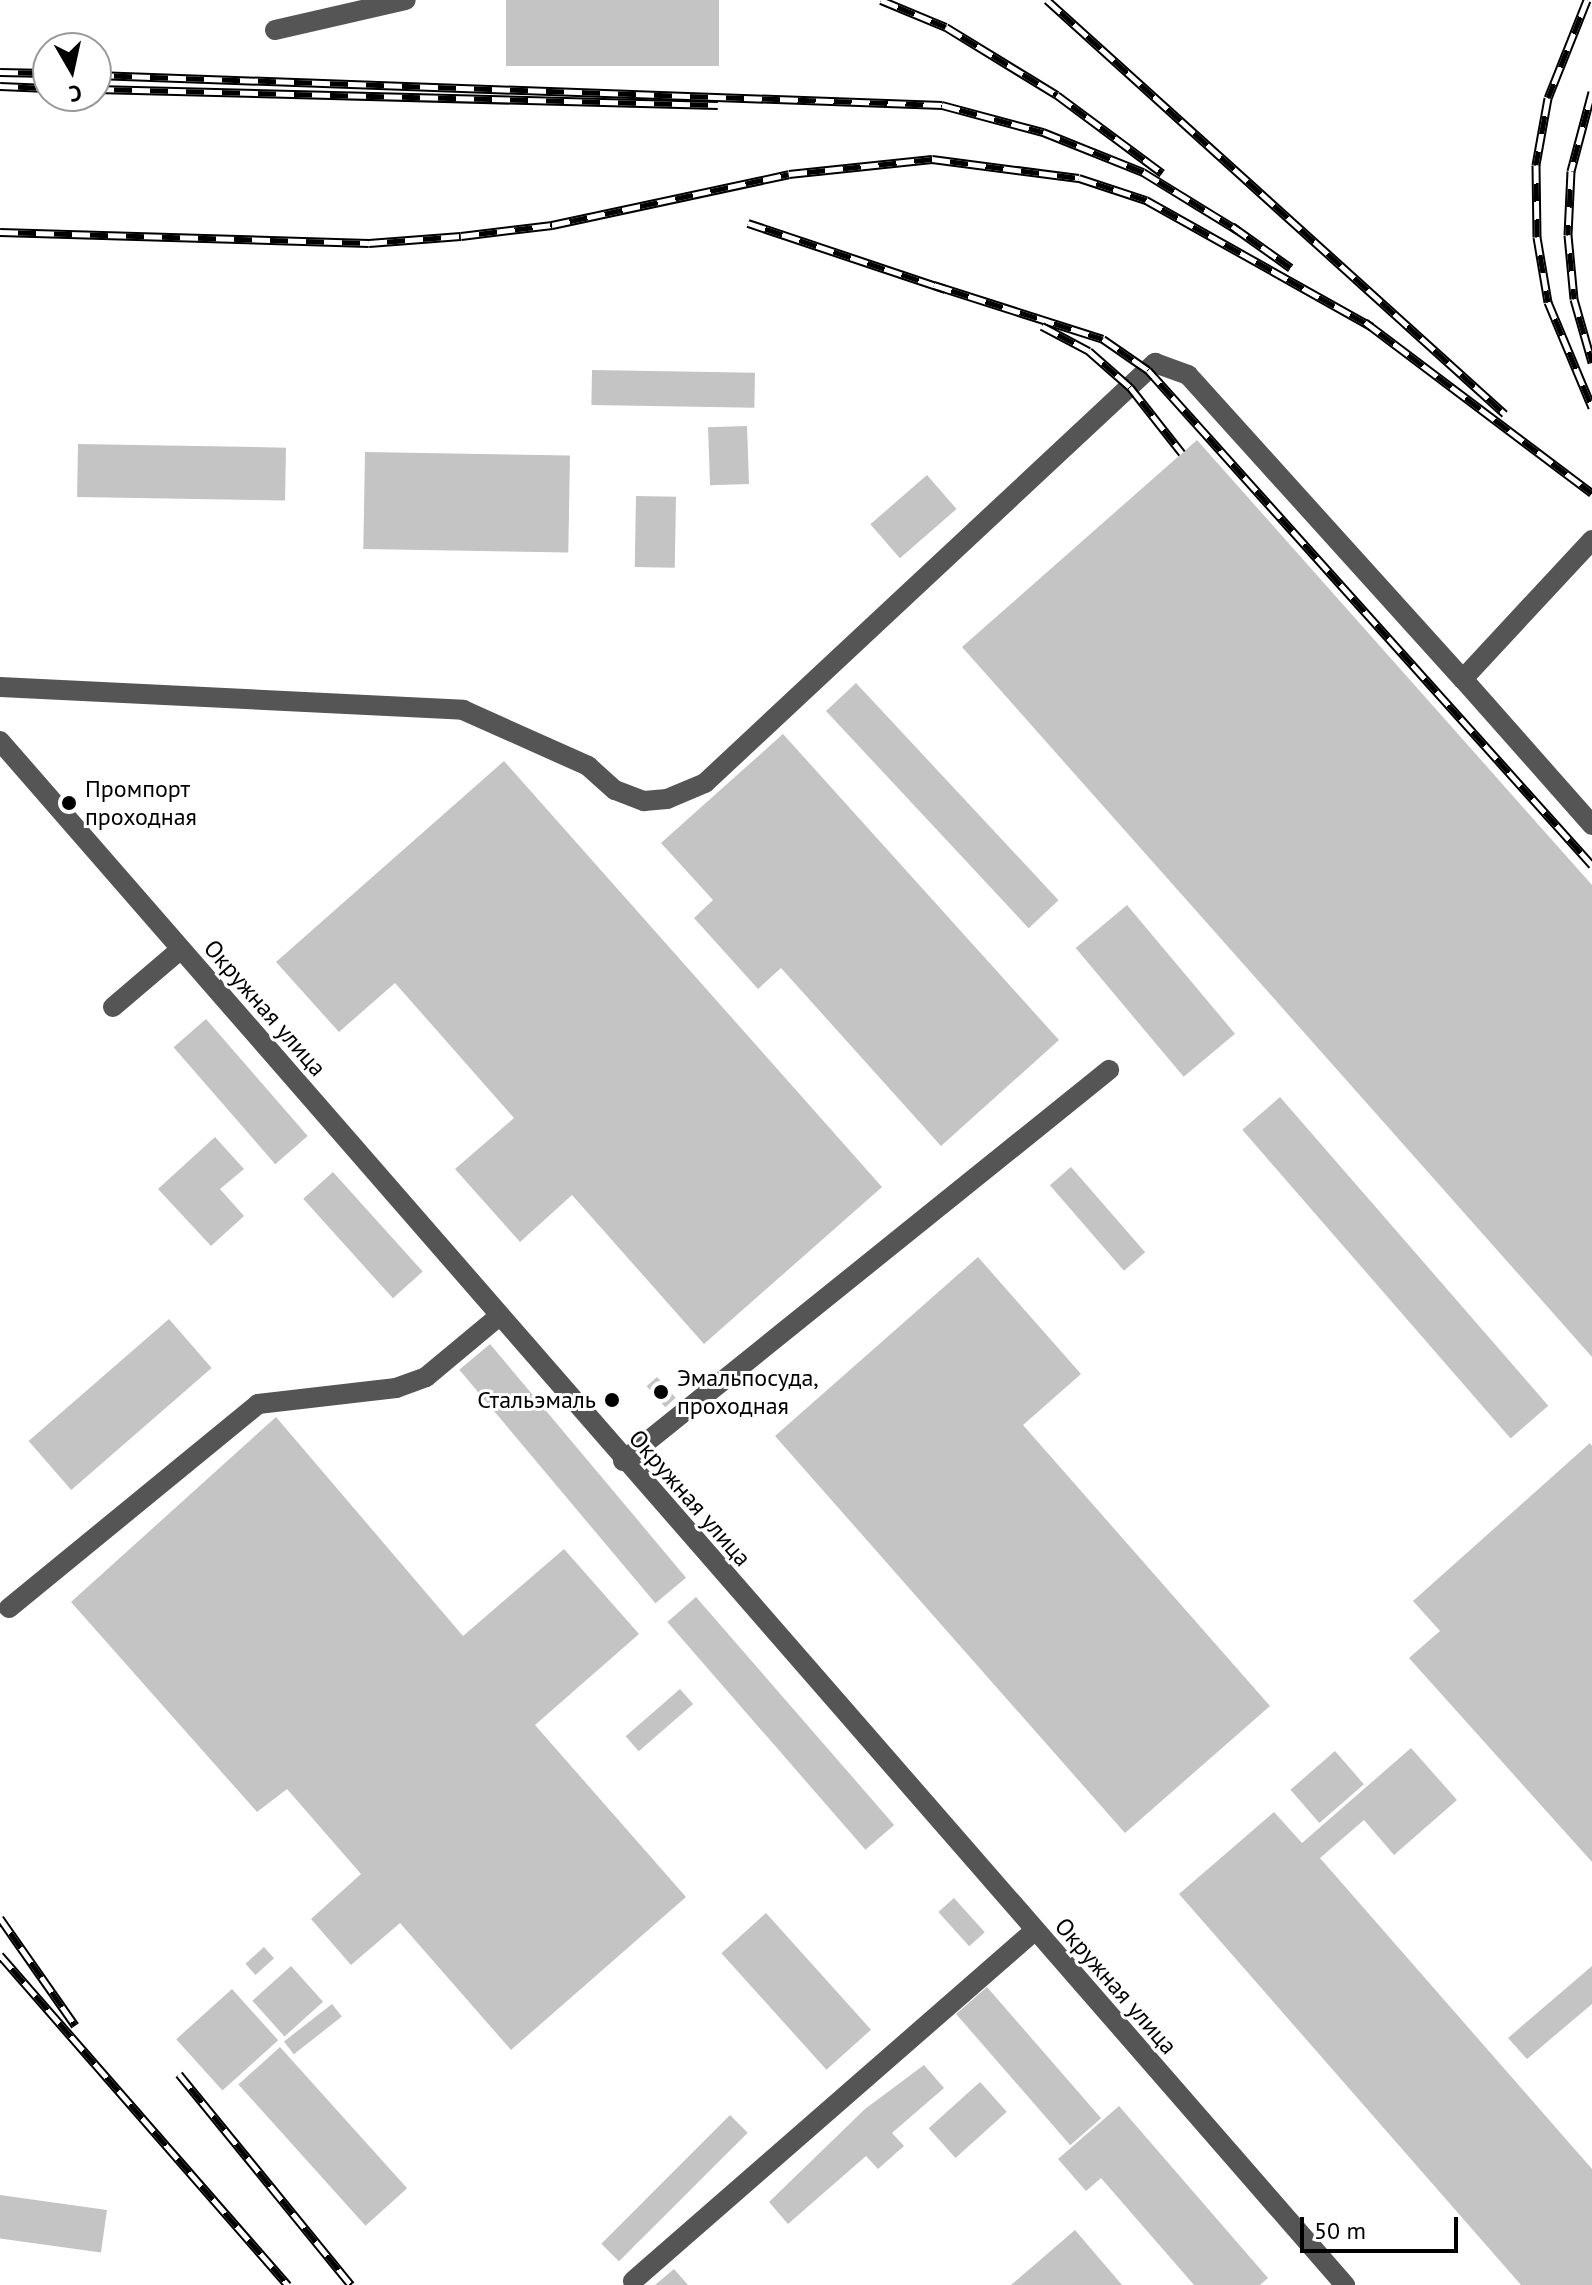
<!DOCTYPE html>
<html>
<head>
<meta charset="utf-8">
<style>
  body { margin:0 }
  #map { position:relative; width:1592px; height:2285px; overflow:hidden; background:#fff; font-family:"PT Sans",sans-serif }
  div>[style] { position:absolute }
  .building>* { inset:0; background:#c4c4c4; transform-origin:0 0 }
  .minor>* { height:20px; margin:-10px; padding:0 10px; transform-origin:10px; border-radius:10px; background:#555 }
  .rail>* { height:9px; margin-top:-4.5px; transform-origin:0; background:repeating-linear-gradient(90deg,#fff 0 18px,#000 0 36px); box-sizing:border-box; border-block:2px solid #000 }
  .dots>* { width:22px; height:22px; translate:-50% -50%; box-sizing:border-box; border:4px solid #fff; border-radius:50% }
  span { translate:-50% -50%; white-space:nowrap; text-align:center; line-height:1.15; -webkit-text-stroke:6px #fff; paint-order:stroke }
  .poi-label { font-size:24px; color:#000 }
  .left { translate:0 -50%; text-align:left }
  .right { translate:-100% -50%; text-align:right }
  .street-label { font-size:24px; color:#000 }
  .north { position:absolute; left:32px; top:32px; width:80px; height:80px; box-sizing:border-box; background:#fff; border:2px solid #999; border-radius:50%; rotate:171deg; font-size:22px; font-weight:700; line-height:32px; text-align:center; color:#000 }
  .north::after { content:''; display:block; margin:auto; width:28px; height:36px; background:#000; clip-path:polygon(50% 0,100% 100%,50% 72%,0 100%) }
  .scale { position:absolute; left:1300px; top:2217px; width:158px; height:36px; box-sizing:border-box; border:4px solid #000; border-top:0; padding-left:10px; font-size:24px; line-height:28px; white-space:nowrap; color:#000; -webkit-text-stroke:6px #fff; paint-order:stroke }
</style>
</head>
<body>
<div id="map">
  <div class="building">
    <div style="left:506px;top:0;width:213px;height:66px"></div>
    <div style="left:592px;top:370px;width:163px;height:35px;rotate:1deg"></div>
    <div style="left:747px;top:426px;width:58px;height:39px;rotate:88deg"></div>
    <div style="clip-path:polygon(1197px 440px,1592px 885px,1592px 1357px,962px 647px)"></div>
    <div style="left:78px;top:444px;width:208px;height:53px;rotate:1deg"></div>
    <div style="left:365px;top:452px;width:205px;height:97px;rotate:1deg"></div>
    <div style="left:927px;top:475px;width:45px;height:75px;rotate:49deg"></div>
    <div style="left:636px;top:496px;width:40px;height:71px;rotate:1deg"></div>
    <div style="left:856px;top:683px;width:297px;height:41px;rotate:47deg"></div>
    <div style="clip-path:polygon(783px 734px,1059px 1040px,941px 1146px,781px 968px,758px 989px,694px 918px,713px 900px,661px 843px)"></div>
    <div style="clip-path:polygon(504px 761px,882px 1187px,704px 1344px,572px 1195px,520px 1242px,455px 1169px,514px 1118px,395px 983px,339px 1032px,276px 962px)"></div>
    <div style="left:1127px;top:905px;width:168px;height:67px;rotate:50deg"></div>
    <div style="left:206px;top:1019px;width:155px;height:43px;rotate:49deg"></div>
    <div style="left:1280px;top:1097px;width:409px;height:50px;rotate:49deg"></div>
    <div style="clip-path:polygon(215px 1137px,244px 1169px,220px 1189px,244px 1216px,211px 1246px,158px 1189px)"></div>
    <div style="left:1071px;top:1167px;width:113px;height:28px;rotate:49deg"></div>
    <div style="left:333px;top:1172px;width:134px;height:40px;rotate:48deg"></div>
    <div style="clip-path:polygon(978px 1257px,1081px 1374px,1023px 1425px,1270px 1706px,1125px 1833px,775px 1436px)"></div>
    <div style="left:169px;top:1319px;width:65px;height:186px;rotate:49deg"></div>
    <div style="left:490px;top:1344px;width:305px;height:40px;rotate:50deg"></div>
    <div style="left:657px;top:1377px;width:28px;height:14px;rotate:48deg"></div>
    <div style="clip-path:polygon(276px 1417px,463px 1636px,564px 1549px,639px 1634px,535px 1725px,686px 1897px,511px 2050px,400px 1923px,351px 1965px,311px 1919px,361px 1874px,287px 1789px,257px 1812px,71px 1602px)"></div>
    <div style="clip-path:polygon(1590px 1443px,1592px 1446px,1592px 1862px,1409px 1658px,1440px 1631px,1413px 1601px)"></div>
    <div style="left:696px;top:1597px;width:302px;height:38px;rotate:49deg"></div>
    <div style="left:680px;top:1689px;width:20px;height:72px;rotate:49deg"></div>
    <div style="clip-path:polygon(1411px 1748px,1457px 1800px,1394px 1855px,1364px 1820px,1320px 1858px,1592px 2169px,1592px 2285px,1521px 2285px,1179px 1894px,1274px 1812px,1302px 1843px)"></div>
    <div style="left:1335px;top:1751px;width:44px;height:59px;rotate:49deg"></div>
    <div style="left:954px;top:1898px;width:46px;height:21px;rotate:48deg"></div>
    <div style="left:766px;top:1913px;width:157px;height:60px;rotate:48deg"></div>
    <div style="left:264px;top:1947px;width:15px;height:25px;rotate:48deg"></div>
    <div style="left:291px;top:1966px;width:48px;height:52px;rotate:48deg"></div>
    <div style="clip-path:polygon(1592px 1966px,1592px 2004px,1527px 2059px,1508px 2038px)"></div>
    <div style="left:987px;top:1987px;width:174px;height:41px;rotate:49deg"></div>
    <div style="left:232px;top:1989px;width:69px;height:75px;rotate:48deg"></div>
    <div style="left:332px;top:2004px;width:16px;height:61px;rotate:52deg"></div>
    <div style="left:280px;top:2047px;width:190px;height:56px;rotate:48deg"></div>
    <div style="clip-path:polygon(924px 2065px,944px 2088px,892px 2133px,904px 2146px,878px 2169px,866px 2156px,788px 2224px,769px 2202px,865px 2109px)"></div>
    <div style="left:980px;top:2082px;width:40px;height:69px;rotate:48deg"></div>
    <div style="clip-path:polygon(1119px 2106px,1268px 2278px,1260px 2285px,1194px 2285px,1101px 2178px,1086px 2191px,1058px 2159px)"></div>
    <div style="left:730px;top:2115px;width:25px;height:182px;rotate:45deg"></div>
    <div style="left:0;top:2195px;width:108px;height:43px;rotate:8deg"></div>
    <div style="clip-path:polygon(1075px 2230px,1122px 2285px,1011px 2285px)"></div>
    <div style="clip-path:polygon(674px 2269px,688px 2285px,655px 2285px)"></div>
  </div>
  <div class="minor">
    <div style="left:275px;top:30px;width:134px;rotate:-12.9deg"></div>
    <div style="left:1592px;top:540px;width:190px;rotate:132.9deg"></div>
    <div style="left:1463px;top:679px;width:195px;rotate:48.5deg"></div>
    <div style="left:0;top:687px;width:464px;rotate:2.8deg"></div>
    <div style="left:463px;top:710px;width:137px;rotate:24.1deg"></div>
    <div style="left:588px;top:766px;width:36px;rotate:42deg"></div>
    <div style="left:615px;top:790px;width:31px;rotate:21deg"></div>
    <div style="left:644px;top:801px;width:23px;rotate:-5deg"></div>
    <div style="left:667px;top:799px;width:41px;rotate:-22.8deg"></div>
    <div style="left:705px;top:783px;width:616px;rotate:-43.03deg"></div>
    <div style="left:1155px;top:363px;width:35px;rotate:20deg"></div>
    <div style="left:1188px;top:375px;width:410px;rotate:47.9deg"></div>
    <div style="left:0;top:741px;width:2048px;rotate:48.94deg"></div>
    <div style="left:113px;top:1007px;width:88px;rotate:-40.4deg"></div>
    <div style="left:623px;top:1461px;width:624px;rotate:-38.82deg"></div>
    <div style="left:9px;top:1608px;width:322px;rotate:-39.3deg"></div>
    <div style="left:258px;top:1404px;width:139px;rotate:-6.6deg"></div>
    <div style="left:396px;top:1388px;width:32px;rotate:-20deg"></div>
    <div style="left:426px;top:1377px;width:94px;rotate:-39.8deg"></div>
    <div style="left:633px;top:2281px;width:531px;rotate:-41.1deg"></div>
  </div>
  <div class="rail">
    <div style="left:881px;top:0;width:70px;rotate:22.6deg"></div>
    <div style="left:946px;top:27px;width:130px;rotate:31.5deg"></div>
    <div style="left:1057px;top:95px;width:131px;rotate:36.6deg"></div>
    <div style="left:1047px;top:0;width:617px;rotate:42.11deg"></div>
    <div style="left:1587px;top:0;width:105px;rotate:111.7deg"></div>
    <div style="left:1548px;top:98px;width:68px;rotate:100.2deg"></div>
    <div style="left:1536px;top:165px;width:72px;rotate:89.2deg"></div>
    <div style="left:1537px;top:237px;width:66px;rotate:80.4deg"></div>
    <div style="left:1548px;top:302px;width:114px;rotate:67.3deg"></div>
    <div style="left:0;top:72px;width:48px;rotate:1.2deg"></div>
    <div style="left:96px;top:75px;width:847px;rotate:2.03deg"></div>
    <div style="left:942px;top:105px;width:105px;rotate:15deg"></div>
    <div style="left:1043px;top:132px;width:108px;rotate:21.8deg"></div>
    <div style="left:1143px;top:172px;width:113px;rotate:31.6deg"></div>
    <div style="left:0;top:86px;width:48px;rotate:2.4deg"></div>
    <div style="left:96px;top:89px;width:622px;rotate:1.47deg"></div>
    <div style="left:1592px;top:92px;width:82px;rotate:104.9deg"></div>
    <div style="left:1571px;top:171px;width:64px;rotate:92.7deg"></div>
    <div style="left:1568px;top:235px;width:64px;rotate:84.6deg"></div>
    <div style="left:1574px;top:299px;width:66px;rotate:74.1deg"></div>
    <div style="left:748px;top:223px;width:208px;rotate:18.5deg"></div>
    <div style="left:1232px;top:226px;width:72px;rotate:35.4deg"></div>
    <div style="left:0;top:232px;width:369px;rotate:1.7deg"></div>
    <div style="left:369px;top:243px;width:92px;rotate:-4.4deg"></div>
    <div style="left:461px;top:236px;width:92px;rotate:-6.9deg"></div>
    <div style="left:552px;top:225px;width:242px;rotate:-12.1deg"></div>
    <div style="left:789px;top:174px;width:144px;rotate:-6deg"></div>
    <div style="left:932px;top:159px;width:148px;rotate:7.4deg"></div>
    <div style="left:1079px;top:178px;width:71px;rotate:18.2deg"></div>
    <div style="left:1146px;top:200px;width:259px;rotate:29.3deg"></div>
    <div style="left:934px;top:285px;width:177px;rotate:17.7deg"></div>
    <div style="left:1103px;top:339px;width:55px;rotate:34.6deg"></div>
    <div style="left:1148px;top:370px;width:665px;rotate:48.11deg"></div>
    <div style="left:1365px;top:322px;width:284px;rotate:37deg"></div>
    <div style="left:1042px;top:326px;width:53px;rotate:28deg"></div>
    <div style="left:1089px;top:351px;width:55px;rotate:41.3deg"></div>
    <div style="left:1130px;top:387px;width:84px;rotate:51.8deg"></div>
    <div style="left:0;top:1918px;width:131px;rotate:55deg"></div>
    <div style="left:0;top:1955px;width:438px;rotate:48.9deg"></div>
    <div style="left:179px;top:2074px;width:272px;rotate:50.8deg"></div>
  </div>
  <div class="dots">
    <div style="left:69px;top:803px;background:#000"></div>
    <div style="left:661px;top:1392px;background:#000"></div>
    <div style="left:612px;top:1400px;background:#000"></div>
  </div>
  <div class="poi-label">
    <span class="left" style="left:85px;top:803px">Промпорт<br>проходная</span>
    <span class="left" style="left:677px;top:1392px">Эмальпосуда,<br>проходная</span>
    <span class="right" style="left:596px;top:1400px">Стальэмаль</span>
  </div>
  <div class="street-label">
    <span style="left:265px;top:1008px;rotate:49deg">Окружная улица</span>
    <span style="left:690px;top:1498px;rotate:49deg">Окружная улица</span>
    <span style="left:1116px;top:1986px;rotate:49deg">Окружная улица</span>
  </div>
  <div class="north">С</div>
  <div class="scale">50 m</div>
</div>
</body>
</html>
